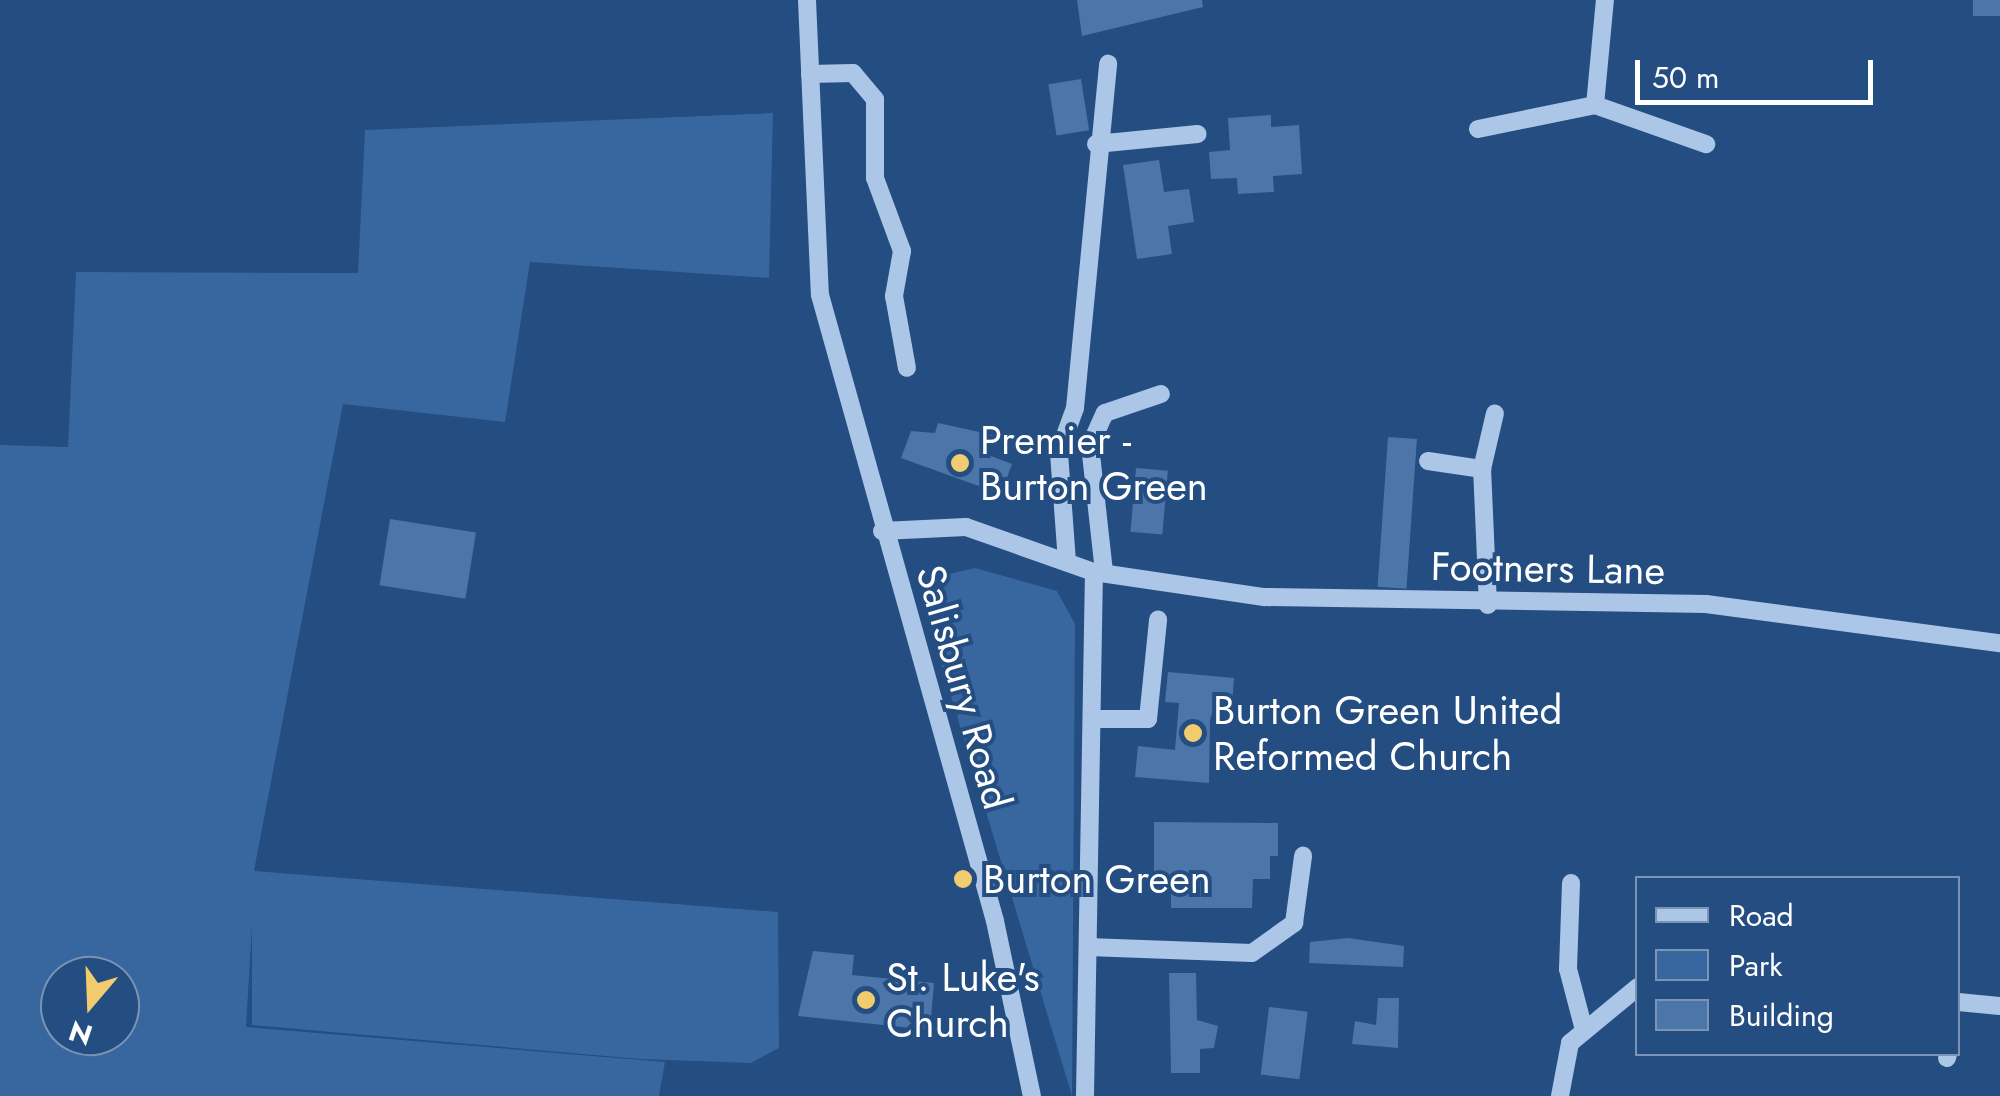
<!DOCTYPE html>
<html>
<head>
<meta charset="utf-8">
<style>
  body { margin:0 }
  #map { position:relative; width:2000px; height:1096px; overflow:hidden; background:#244d81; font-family:Jost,sans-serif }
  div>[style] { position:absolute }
  .green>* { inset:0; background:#38669f }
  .building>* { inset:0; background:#4c76aa; transform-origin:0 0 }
  .minor>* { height:18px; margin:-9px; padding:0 9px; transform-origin:9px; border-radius:9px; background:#abc6e7 }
  .dots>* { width:28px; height:28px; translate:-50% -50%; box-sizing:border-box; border:5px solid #244d81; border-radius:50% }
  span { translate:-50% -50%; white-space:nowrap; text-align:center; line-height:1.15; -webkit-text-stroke:8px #244d81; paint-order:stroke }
  .poi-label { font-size:40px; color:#fff }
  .left { translate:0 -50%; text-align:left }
  .street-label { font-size:40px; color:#fff }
  .legend { position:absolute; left:1635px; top:876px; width:325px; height:180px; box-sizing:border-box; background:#244d81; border:2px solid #7c94b3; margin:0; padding:12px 18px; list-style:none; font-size:30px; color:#fff }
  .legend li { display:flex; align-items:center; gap:20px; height:50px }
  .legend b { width:50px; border:2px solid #7c94b3 }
  .north { position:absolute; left:40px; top:956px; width:100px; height:100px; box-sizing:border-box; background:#244d81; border:2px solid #7c94b3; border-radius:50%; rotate:199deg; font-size:28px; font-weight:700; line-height:40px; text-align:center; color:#fff }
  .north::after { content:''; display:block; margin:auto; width:35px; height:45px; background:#f2cb6e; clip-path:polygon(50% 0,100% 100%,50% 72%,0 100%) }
  .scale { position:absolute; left:1635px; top:60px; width:238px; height:45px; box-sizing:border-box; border:5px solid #fff; border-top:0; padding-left:12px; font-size:30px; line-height:35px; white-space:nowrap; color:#fff; -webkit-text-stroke:8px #244d81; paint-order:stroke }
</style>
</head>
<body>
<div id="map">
  <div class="green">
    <div style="clip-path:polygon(evenodd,773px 113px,769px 278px,530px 262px,505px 422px,343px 404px,254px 871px,778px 912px,779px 1048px,751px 1063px,640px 1059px,252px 1025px,252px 927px,246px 1027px,665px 1062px,659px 1096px,0 1096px,0 445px,68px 447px,76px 272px,358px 273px,365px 130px,773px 113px,60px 976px,120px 976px,120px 1036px,60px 1036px,60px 976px)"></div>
    <div style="clip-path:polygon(975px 568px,1057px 591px,1075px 624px,1072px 1096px,924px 607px,940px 576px)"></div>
  </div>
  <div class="building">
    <div style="clip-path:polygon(1077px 0,1202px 0,1203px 7px,1082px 36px)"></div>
    <div style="left:1973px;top:0;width:27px;height:16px"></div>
    <div style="left:1081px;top:79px;width:52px;height:33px;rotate:81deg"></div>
    <div style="clip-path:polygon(1271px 115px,1271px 127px,1299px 125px,1302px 174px,1273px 176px,1274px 192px,1238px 194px,1237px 178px,1211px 179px,1209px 152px,1230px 150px,1228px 118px)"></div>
    <div style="clip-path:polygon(1159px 160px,1164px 192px,1189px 189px,1194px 222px,1168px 226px,1172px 254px,1137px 259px,1123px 165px)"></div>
    <div style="clip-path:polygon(938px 423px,993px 435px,986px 454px,1012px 464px,1001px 494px,901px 458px,911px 431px,935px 433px)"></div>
    <div style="left:1388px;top:437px;width:29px;height:150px;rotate:4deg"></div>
    <div style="left:1136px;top:468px;width:32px;height:64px;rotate:5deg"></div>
    <div style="left:390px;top:519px;width:87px;height:67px;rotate:9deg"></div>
    <div style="clip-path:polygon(1168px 672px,1234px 678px,1232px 704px,1215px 703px,1210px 720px,1209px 783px,1135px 777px,1138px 746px,1175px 750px,1179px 703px,1165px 702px)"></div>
    <div style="clip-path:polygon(1154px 822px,1278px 823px,1278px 856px,1270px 856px,1270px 879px,1253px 879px,1252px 908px,1171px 908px,1171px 883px,1154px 882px)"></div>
    <div style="clip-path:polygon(1348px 938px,1404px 946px,1403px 967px,1309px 963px,1310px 942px)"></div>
    <div style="clip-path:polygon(813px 951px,854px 955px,852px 975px,934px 983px,930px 1030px,798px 1016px)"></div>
    <div style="clip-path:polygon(1169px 973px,1196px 973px,1197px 1020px,1218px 1026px,1214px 1048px,1200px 1049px,1200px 1073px,1171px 1073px)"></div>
    <div style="clip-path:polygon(1378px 998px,1399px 998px,1398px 1048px,1352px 1044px,1355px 1021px,1376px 1025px)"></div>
    <div style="left:1269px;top:1007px;width:39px;height:68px;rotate:7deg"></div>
  </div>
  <div class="minor">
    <div style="left:807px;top:0;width:295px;rotate:87.5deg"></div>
    <div style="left:820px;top:295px;width:650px;rotate:74.38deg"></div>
    <div style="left:995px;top:921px;width:179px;rotate:78.1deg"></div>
    <div style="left:810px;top:74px;width:43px;rotate:-1.3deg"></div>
    <div style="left:853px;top:73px;width:34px;rotate:50deg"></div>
    <div style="left:875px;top:99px;width:79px;rotate:90deg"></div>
    <div style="left:875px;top:178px;width:78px;rotate:69.7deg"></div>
    <div style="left:902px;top:251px;width:46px;rotate:100.1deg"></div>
    <div style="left:894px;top:296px;width:73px;rotate:79.8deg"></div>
    <div style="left:1595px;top:105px;width:118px;rotate:19.4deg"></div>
    <div style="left:1478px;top:129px;width:119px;rotate:-11.6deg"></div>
    <div style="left:1595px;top:105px;width:105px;rotate:-84.6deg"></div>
    <div style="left:1096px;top:144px;width:102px;rotate:-5.6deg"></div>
    <div style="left:1428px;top:461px;width:55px;rotate:8.4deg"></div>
    <div style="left:882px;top:531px;width:84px;rotate:-2.7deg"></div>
    <div style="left:966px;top:527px;width:136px;rotate:19.4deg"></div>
    <div style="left:1094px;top:572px;width:172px;rotate:8.4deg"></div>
    <div style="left:1264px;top:597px;width:442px;rotate:0.9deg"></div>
    <div style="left:1706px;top:604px;width:297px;rotate:7.6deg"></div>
    <div style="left:1067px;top:562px;width:110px;rotate:-94.2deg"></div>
    <div style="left:1059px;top:452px;width:47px;rotate:-70deg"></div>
    <div style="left:1075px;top:408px;width:346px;rotate:-84.5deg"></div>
    <div style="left:1104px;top:572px;width:127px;rotate:-96.3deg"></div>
    <div style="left:1090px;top:446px;width:36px;rotate:-66deg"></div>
    <div style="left:1105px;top:413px;width:59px;rotate:-18.7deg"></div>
    <div style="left:1488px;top:605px;width:136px;rotate:-92.5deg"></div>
    <div style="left:1482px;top:469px;width:57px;rotate:-76.9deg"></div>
    <div style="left:1092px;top:719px;width:56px"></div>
    <div style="left:1148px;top:719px;width:100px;rotate:-84.2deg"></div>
    <div style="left:1571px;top:883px;width:86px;rotate:92deg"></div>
    <div style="left:1568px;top:969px;width:59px;rotate:75.3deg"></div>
    <div style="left:1088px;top:947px;width:164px;rotate:2.1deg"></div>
    <div style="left:1252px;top:953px;width:52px;rotate:-35.5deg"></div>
    <div style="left:1294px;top:923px;width:68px;rotate:-82.3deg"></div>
    <div style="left:1958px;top:1002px;width:42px;rotate:5.4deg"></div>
    <div style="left:1947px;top:1058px;width:4px;rotate:-76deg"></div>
    <div style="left:1085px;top:1096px;width:524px;rotate:-89.02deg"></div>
    <div style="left:1560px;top:1096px;width:54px;rotate:-79.3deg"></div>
    <div style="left:1570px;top:1043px;width:88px;rotate:-39.5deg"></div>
  </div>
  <div class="dots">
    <div style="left:960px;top:463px;background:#f2cb6e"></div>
    <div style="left:1193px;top:733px;background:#f2cb6e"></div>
    <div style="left:963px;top:879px;background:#f2cb6e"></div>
    <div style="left:866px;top:1000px;background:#f2cb6e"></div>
  </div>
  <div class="poi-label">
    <span class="left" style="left:980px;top:463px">Premier -<br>Burton Green</span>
    <span class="left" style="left:1213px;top:733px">Burton Green United<br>Reformed Church</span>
    <span class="left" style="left:983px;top:879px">Burton Green</span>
    <span class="left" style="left:886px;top:1000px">St. Luke's<br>Church</span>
  </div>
  <div class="street-label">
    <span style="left:1548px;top:568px;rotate:1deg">Footners Lane</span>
    <span style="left:964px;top:687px;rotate:74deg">Salisbury Road</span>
  </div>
  <ul class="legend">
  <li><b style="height:12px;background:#abc6e7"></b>Road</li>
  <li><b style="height:28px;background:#38669f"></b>Park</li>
  <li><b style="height:28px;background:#4c76aa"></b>Building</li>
  </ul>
  <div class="north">N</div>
  <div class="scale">50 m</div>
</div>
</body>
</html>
